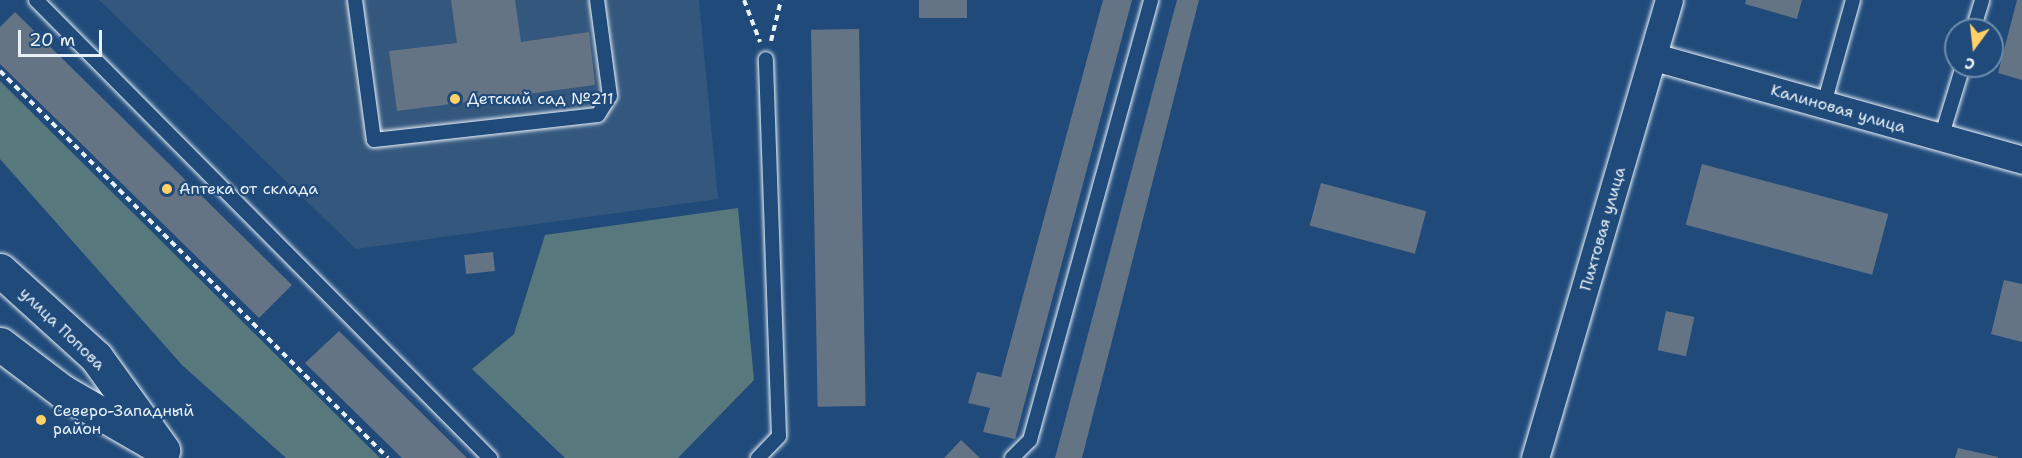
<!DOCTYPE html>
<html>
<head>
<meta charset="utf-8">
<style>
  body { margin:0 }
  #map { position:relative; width:2022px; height:458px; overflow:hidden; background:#1f4a7a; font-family:"Shantell Sans",sans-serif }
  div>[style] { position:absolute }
  .built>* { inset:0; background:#34577d }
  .green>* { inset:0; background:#57797e }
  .building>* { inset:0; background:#657485; transform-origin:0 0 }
  .path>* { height:4px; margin-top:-2px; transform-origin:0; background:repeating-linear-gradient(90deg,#e8f1f8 0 6px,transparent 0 10.5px) }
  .roads { filter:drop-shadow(0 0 2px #e8f1f8) drop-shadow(0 0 2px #e8f1f8) }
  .service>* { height:14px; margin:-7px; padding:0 7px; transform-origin:7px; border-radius:7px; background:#1f4a7a }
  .minor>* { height:27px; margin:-13.5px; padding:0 13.5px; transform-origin:13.5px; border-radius:13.5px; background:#1f4a7a }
  .tertiary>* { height:33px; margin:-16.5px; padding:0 16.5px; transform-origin:16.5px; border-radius:16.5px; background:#1f4a7a }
  .dots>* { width:16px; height:16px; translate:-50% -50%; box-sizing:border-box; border:3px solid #1f4a7a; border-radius:50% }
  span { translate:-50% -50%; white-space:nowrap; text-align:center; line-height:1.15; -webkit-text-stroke:4.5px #1f4a7a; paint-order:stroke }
  .poi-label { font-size:16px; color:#e8f1f8 }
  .left { translate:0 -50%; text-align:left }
  .street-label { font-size:16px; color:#e8f1f8 }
  .north { position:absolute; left:1944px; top:18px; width:60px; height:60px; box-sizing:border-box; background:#1f4a7a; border:2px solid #6f8dac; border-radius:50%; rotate:195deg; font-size:16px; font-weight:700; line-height:24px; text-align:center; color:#e8f1f8 }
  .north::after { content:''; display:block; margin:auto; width:21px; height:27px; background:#ffd166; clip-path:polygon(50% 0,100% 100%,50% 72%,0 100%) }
  .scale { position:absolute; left:18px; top:30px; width:84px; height:27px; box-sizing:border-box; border:3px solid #e8f1f8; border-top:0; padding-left:8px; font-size:18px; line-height:21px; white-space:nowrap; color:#e8f1f8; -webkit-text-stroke:4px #1f4a7a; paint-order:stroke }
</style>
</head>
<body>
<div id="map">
  <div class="built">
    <div style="clip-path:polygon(99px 0,699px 0,718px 199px,356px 249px)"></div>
  </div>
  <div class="green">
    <div style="clip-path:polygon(0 81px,380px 458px,286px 458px,182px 365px,0 159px)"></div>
    <div style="clip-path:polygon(738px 208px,754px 380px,678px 458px,565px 458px,472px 369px,514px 334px,545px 235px)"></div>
  </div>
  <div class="building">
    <div style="clip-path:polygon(451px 0,515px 0,521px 42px,589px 32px,595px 85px,397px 111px,389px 51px,457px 43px)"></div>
    <div style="left:919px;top:0;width:48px;height:18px"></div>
    <div style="clip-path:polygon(1103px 0,1132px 0,1015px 439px,983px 432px,990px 408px,968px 403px,977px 372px,1001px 377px)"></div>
    <div style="clip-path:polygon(1177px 0,1199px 0,1082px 458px,1055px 458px)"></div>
    <div style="clip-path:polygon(1746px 0,1802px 0,1797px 19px,1745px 4px)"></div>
    <div style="clip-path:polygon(2017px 0,2022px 0,2022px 80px,1998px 73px)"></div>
    <div style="clip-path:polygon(15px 12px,292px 285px,259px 318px,0 64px,0 27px)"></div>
    <div style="left:859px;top:29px;width:377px;height:48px;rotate:89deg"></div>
    <div style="left:1702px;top:164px;width:193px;height:63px;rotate:15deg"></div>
    <div style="left:1321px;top:183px;width:109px;height:44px;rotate:15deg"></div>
    <div style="left:493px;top:252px;width:19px;height:29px;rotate:84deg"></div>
    <div style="clip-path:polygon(2004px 280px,2022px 284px,2022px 342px,1991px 334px)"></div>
    <div style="left:1666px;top:311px;width:29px;height:40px;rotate:12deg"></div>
    <div style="clip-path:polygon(339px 331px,467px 458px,402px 458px,305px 363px)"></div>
    <div style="clip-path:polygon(961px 440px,980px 458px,944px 458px)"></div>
    <div style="clip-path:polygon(1958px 448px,1998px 457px,1998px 458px,1955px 458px)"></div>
  </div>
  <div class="path">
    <div style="left:744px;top:0;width:45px;rotate:69.1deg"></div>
    <div style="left:771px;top:41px;width:42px;rotate:-76.3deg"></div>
    <div style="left:0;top:71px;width:548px;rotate:44.93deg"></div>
  </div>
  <div class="roads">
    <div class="service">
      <div style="left:36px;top:0;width:645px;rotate:45.25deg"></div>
      <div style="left:355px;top:0;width:141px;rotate:82.3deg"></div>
      <div style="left:374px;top:140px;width:225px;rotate:-6.4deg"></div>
      <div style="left:598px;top:115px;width:22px;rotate:-58deg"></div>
      <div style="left:610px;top:96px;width:97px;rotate:-97.7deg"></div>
      <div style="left:1973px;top:30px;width:31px;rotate:-73deg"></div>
      <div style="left:1824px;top:104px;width:108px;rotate:-74.4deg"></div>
      <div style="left:1941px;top:138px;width:75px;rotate:-73deg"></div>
      <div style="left:758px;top:458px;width:30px;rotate:-46deg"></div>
      <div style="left:779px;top:436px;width:377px;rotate:-92deg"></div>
      <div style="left:1012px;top:458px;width:25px;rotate:-45deg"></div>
      <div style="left:1030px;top:440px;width:456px;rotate:-74.6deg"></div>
    </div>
    <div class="minor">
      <div style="left:1654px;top:57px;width:382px;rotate:15.6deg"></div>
      <div style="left:1535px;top:458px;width:477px;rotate:-73.7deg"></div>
    </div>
    <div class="tertiary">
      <div style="left:0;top:270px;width:130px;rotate:42.2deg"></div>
      <div style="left:96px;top:357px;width:115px;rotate:54.2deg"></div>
      <div style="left:0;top:344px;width:78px;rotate:37.2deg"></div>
      <div style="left:62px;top:391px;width:104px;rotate:30deg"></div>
    </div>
  </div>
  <div class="dots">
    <div style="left:455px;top:99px;background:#ffd166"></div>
    <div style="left:167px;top:189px;background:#ffd166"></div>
    <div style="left:41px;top:420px;background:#ffd166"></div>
  </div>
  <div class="poi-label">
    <span class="left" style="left:467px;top:99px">Детский сад №211</span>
    <span class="left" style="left:179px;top:189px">Аптека от склада</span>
    <span class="left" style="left:53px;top:420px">Северо-Западный<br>район</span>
  </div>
  <div class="street-label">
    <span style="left:1838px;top:109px;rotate:16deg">Калиновая улица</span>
    <span style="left:1603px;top:229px;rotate:-74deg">Пихтовая улица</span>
    <span style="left:62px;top:329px;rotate:44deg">улица Попова</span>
  </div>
  <div class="north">С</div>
  <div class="scale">20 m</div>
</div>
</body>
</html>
